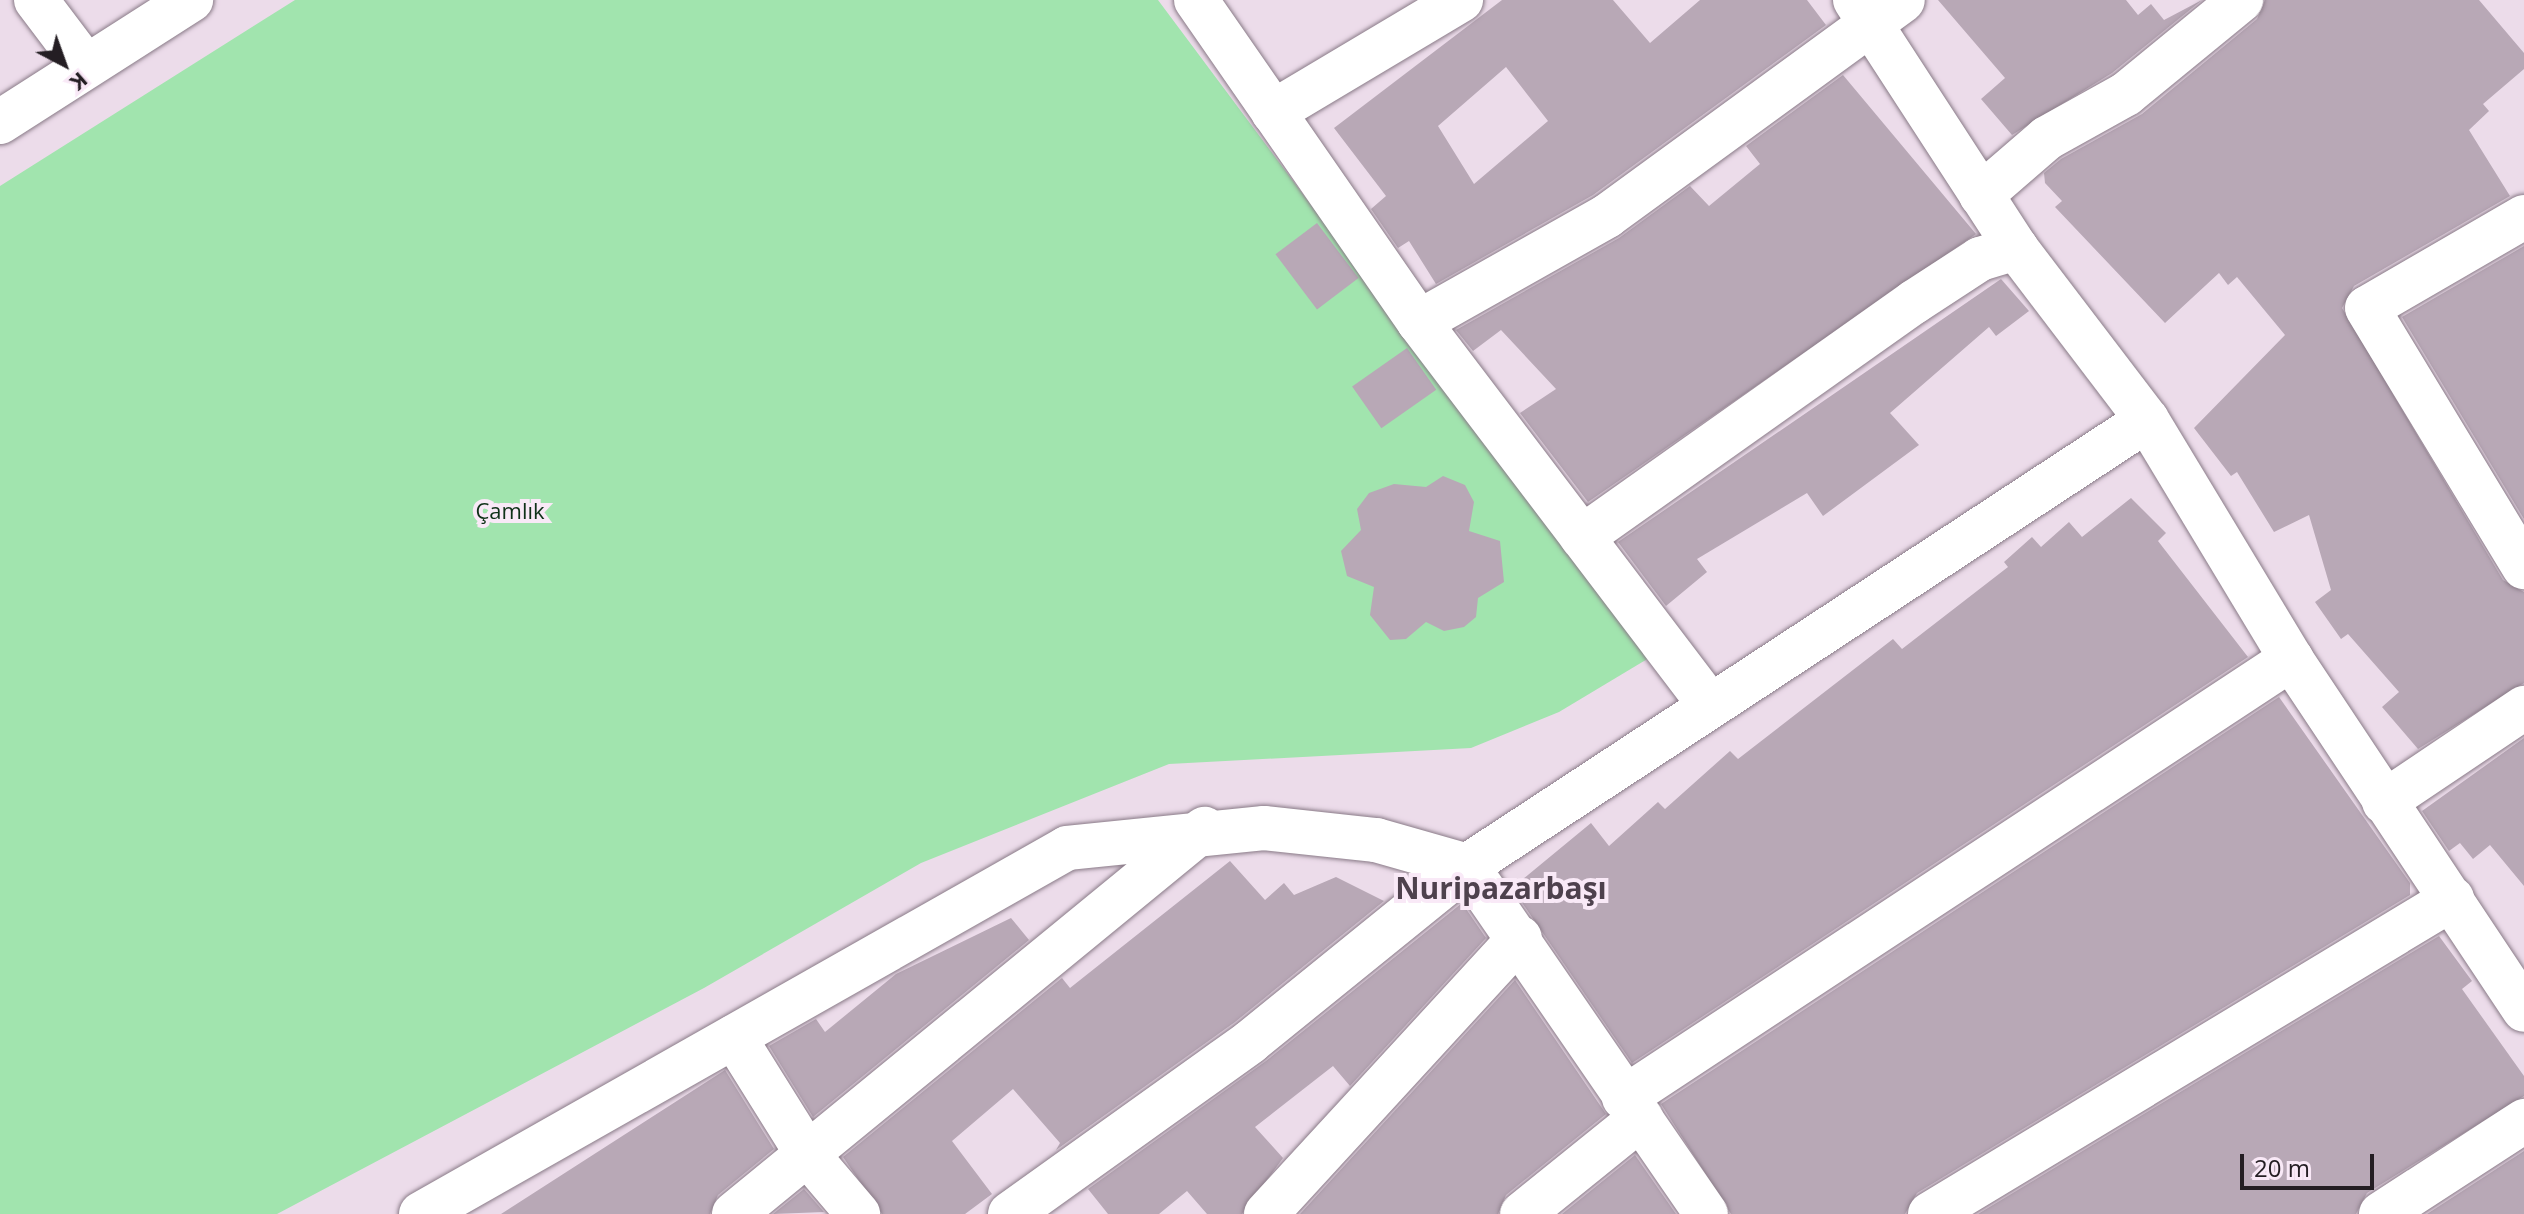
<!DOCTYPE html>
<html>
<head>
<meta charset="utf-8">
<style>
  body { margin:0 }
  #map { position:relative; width:2524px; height:1214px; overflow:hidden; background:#ecdcea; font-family:"Open Sans",sans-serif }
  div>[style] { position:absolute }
  .green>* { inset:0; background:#a1e4ae }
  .building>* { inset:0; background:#b8a8b6; transform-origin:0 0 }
  .roads { filter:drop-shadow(0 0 2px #897a87) drop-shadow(0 0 2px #897a87) }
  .minor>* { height:44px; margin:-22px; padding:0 22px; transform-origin:22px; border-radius:22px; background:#fff }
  span { translate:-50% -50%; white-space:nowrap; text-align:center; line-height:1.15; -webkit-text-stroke:8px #f9e9f7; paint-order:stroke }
  .park-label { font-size:22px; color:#0f3118 }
  .district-label { font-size:30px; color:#4e414d; font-weight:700 }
  .north { position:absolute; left:24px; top:24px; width:80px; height:80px; -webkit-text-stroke:6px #f9e9f7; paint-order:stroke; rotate:139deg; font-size:22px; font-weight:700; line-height:32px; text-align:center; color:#241e23 }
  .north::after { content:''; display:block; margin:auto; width:28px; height:36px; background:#241e23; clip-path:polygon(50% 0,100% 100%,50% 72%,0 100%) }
  .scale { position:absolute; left:2240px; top:1154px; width:134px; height:36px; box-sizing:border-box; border:4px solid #241e23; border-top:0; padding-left:10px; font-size:24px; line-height:28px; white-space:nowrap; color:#241e23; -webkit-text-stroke:6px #f9e9f7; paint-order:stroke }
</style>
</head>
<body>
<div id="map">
  <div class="green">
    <div style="clip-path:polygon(295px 0,1158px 0,1649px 658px,1559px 712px,1471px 748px,1169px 764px,921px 863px,704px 988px,277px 1214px,0 1214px,0 186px)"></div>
  </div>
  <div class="building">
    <div style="clip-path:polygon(evenodd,1502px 0,1613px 0,1650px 43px,1700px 0,1807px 0,1826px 25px,1593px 195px,1436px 284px,1409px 241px,1398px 248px,1371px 209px,1386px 196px,1334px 128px,1502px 0,1506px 67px,1548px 121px,1474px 184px,1438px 126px,1506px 67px)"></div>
    <div style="clip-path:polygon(1938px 0,2126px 0,2138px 15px,2151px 4px,2164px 20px,2202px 0,2112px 73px,2012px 135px,1981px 99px,2005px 78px)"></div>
    <div style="clip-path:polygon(2265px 0,2479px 0,2524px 53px,2524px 69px,2483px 104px,2489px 111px,2469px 130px,2510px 196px,2354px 286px,2342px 308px,2503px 580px,2524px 592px,2524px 683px,2418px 749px,2382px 707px,2399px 692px,2348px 634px,2341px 639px,2315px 602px,2331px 590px,2309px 515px,2274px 532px,2237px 472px,2231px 476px,2194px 428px,2285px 335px,2237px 277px,2228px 285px,2219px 273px,2165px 323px,2055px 207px,2062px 201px,2045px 183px,2044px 173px,2061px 159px,2142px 114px,2257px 19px)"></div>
    <div style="clip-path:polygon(1843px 75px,1976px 234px,1588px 502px,1520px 413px,1556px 389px,1501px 330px,1473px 351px,1456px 330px,1619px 238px,1690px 186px,1709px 206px,1760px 164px,1746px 146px)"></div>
    <div style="left:1317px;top:223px;width:69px;height:52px;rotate:53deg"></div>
    <div style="clip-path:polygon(2524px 246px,2524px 519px,2402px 317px)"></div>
    <div style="clip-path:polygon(2001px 279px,2029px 311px,1996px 336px,1989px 327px,1890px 413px,1919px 445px,1823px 516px,1807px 493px,1697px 559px,1707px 572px,1666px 606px,1618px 542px)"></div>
    <div style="left:1407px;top:348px;width:51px;height:67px;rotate:55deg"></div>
    <div style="clip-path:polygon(1443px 476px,1465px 485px,1474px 502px,1469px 531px,1500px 541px,1504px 582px,1478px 598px,1476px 617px,1464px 627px,1444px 631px,1426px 622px,1406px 639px,1390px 640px,1370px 615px,1374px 587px,1347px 576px,1341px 551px,1361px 530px,1357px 509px,1369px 493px,1394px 484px,1426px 487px)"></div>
    <div style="clip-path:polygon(2131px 498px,2166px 533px,2158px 541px,2248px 657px,1632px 1063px,1512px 888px,1591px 823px,1609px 846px,1658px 802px,1665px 809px,1730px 751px,1738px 759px,1893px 639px,1902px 649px,2008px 567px,2004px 562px,2032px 537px,2041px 547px,2069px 522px,2082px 537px)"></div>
    <div style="clip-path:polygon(2279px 697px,2410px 883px,2410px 895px,1917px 1193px,1905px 1214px,1731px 1214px,1661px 1104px)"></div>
    <div style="clip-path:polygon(2524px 738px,2524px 886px,2490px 845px,2473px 859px,2460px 843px,2449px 851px,2422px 811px)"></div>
    <div style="clip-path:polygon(1230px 861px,1265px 900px,1284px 883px,1294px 895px,1336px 877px,1384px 901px,1235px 1022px,1056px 1150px,1060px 1143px,1013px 1089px,952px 1141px,992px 1194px,965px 1214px,882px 1214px,843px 1157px,1062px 978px,1070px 988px)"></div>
    <div style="clip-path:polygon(1462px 903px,1486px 938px,1350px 1086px,1333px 1066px,1255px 1127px,1283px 1158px,1242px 1214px,1207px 1214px,1187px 1191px,1159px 1214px,1108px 1214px,1088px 1189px,1266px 1061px)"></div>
    <div style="clip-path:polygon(1011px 918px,1029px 940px,813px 1117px,769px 1046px,816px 1019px,825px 1032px,896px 974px)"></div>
    <div style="clip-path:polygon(2439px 936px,2472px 981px,2462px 989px,2524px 1076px,2524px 1096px,2367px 1193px,2356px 1214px,1978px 1214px)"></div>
    <div style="clip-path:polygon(1515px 980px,1606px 1114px,1506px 1195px,1498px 1214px,1300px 1214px)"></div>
    <div style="clip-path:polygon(725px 1070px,774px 1149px,718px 1195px,710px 1214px,501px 1214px)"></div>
    <div style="clip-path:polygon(2524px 1151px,2524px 1214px,2427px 1214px)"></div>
    <div style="clip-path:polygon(1635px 1155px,1676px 1214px,1562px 1214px)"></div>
    <div style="clip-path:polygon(804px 1189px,824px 1212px,773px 1214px)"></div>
  </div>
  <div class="roads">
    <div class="minor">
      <div style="left:36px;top:0;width:83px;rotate:52.9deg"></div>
      <div style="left:1196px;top:0;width:392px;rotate:55.3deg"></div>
      <div style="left:1419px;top:322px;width:481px;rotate:52.8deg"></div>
      <div style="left:1855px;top:0;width:296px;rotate:57deg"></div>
      <div style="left:2016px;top:248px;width:216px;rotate:52.7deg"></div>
      <div style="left:2147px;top:420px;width:279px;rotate:58.9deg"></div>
      <div style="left:2291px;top:659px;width:421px;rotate:56.4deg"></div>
      <div style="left:1273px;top:112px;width:219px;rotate:-30.8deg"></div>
      <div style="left:0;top:122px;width:227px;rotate:-32.6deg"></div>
      <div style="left:1981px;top:195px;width:87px;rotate:-40.8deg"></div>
      <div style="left:2047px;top:138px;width:90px;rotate:-29.1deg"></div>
      <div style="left:2126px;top:94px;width:149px;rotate:-39.3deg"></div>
      <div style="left:2524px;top:217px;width:181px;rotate:149.9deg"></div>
      <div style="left:2367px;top:308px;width:303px;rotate:58.8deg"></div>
      <div style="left:1419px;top:322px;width:216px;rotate:-29.4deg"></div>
      <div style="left:1607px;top:216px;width:366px;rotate:-36.1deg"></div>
      <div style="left:1582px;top:537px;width:407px;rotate:-35.3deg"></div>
      <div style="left:1914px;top:302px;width:79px;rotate:-33.1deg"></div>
      <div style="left:1980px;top:259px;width:38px;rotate:-17deg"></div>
      <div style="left:2384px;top:802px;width:169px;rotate:-33.9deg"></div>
      <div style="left:734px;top:1037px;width:138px;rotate:58deg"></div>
      <div style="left:807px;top:1154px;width:79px;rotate:49.6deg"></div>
      <div style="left:1624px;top:1098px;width:799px;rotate:-33.35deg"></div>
      <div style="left:421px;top:1214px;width:742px;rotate:-29.53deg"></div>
      <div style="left:1067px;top:848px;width:198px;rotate:-5.8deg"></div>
      <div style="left:1264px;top:828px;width:113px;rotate:6.1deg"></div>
      <div style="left:1376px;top:840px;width:95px;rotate:15.9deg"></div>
      <div style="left:1467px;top:866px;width:422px;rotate:55.5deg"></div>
      <div style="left:734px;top:1214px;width:608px;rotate:-39.32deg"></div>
      <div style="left:1010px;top:1214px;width:295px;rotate:-35.6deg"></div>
      <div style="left:1250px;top:1042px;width:279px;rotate:-39deg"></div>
      <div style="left:1467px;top:866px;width:813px;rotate:-33.26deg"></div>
      <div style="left:1266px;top:1214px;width:375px;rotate:-47.4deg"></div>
      <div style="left:1522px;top:1214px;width:153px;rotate:-38.9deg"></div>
      <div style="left:1930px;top:1214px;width:610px;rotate:-31.11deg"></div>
      <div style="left:2381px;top:1214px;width:171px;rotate:-33deg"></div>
    </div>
  </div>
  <div class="park-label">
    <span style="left:510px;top:511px">Çamlık</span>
  </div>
  <div class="district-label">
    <span style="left:1501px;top:888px">Nuripazarbaşı</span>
  </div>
  <div class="north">K</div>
  <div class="scale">20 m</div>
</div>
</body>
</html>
